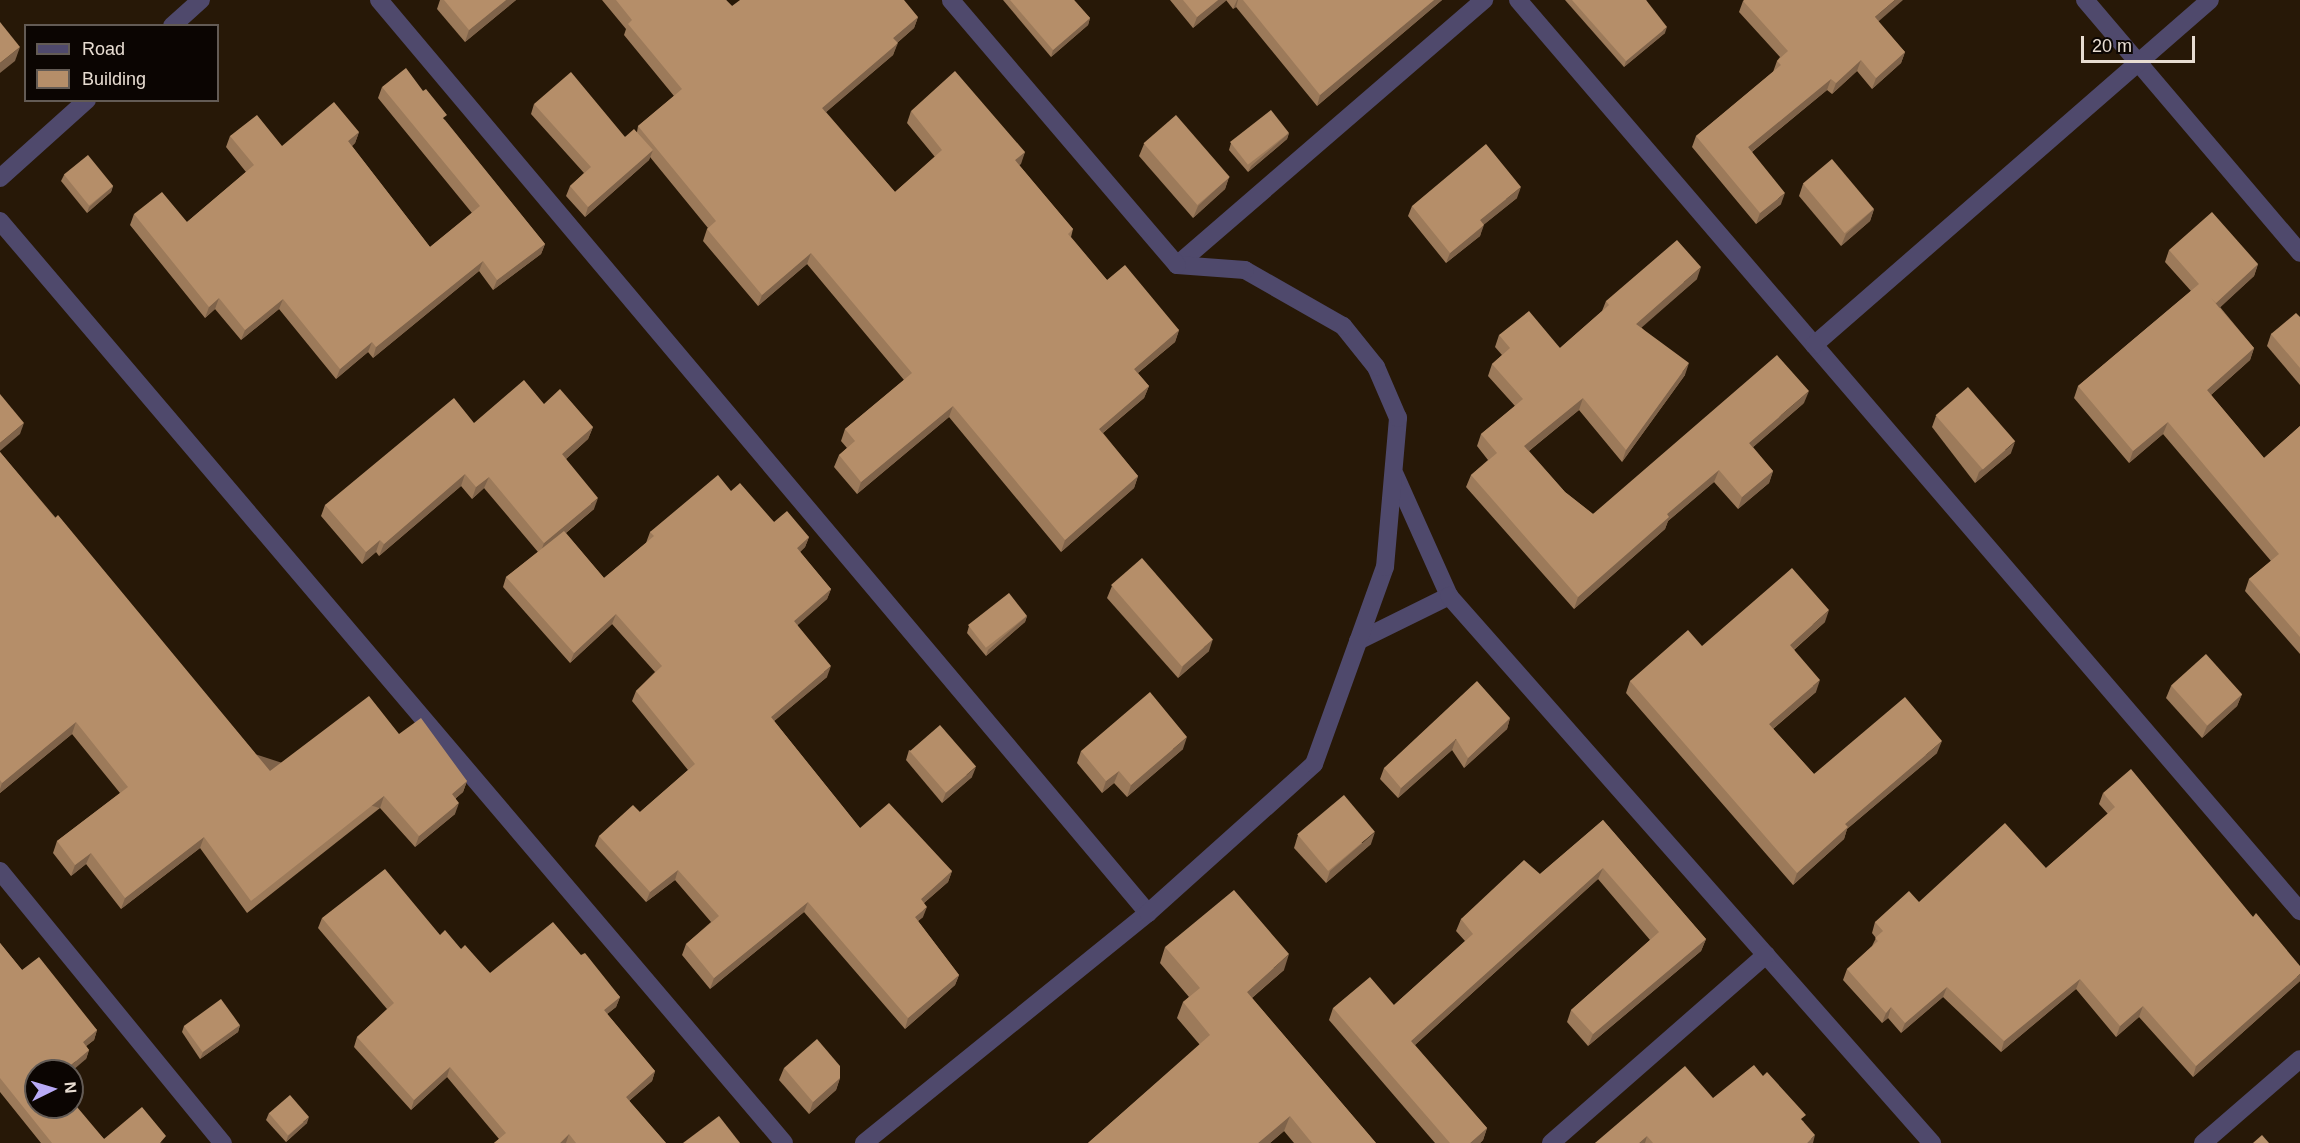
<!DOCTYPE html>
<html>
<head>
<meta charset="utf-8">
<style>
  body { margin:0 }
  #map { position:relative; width:2300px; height:1143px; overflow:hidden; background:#271807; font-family:Arial,sans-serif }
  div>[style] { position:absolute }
  .minor>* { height:18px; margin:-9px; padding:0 9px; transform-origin:9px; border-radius:9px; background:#4f496c }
  .wall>* { inset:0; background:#9c7a5a }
  .shaded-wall>* { inset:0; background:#7f634a; transform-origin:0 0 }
  .building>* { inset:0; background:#b58e69; transform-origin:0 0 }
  span { translate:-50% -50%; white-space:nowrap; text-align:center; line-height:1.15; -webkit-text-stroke:6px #0b0502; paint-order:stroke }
  .legend { position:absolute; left:24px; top:24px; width:195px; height:78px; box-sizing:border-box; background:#0b0502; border:2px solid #635b55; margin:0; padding:8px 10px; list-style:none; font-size:18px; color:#e8ddd2 }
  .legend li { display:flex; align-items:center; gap:12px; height:30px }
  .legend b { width:30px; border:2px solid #635b55 }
  .north { position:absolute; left:24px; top:1059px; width:60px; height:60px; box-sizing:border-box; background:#0b0502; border:2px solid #635b55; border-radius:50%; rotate:85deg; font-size:16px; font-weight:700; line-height:24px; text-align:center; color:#e8ddd2 }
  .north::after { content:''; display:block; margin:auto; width:21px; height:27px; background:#b9abf7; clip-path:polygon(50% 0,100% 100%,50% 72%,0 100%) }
  .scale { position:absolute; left:2081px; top:36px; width:114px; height:27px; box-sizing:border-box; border:3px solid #e8ddd2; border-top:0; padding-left:8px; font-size:18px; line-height:21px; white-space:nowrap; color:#e8ddd2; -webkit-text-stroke:4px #0b0502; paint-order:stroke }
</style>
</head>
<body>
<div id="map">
  <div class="minor">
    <div style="left:379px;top:0;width:1194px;rotate:49.89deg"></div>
    <div style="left:1518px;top:0;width:1201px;rotate:49.36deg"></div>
    <div style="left:2085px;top:0;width:332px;rotate:49.6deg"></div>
    <div style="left:172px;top:26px;width:39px;rotate:-42deg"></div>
    <div style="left:0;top:178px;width:117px;rotate:-41.9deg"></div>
    <div style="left:0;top:221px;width:1210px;rotate:49.62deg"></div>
    <div style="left:1177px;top:265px;width:406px;rotate:-40.8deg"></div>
    <div style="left:1814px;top:345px;width:525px;rotate:-41.06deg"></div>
    <div style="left:1395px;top:475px;width:133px;rotate:65.9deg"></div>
    <div style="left:1358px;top:641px;width:102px;rotate:-26.3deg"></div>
    <div style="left:1449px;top:596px;width:730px;rotate:48.56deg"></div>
    <div style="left:0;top:871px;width:352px;rotate:50.7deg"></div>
    <div style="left:864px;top:1143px;width:365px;rotate:-39deg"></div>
    <div style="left:1148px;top:913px;width:223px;rotate:-41.9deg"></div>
    <div style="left:1314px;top:764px;width:209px;rotate:-70.2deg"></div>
    <div style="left:1385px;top:567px;width:150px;rotate:-85deg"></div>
    <div style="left:1398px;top:418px;width:56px;rotate:-113.3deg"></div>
    <div style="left:1376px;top:367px;width:53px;rotate:-128.8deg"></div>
    <div style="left:1343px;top:326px;width:113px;rotate:-150.3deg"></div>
    <div style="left:1245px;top:270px;width:68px;rotate:-175.8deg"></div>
    <div style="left:1177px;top:265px;width:348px;rotate:-130.5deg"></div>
    <div style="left:1551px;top:1143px;width:286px;rotate:-41.2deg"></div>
    <div style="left:2203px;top:1143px;width:128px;rotate:-40.9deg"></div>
  </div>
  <div class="wall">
    <div style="clip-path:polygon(440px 0,516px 0,465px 42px,437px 9px)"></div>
    <div style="clip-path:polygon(602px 0,726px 0,732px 6px,918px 17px,914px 28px,897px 43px,893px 55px,826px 112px,895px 192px,935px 157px,907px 123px,911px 111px,1025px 152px,1019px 165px,1073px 229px,1071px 237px,1107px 280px,1179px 330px,1175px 342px,1138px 373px,1149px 386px,1144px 398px,1103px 433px,1138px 476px,1134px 488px,1061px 552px,949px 417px,857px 494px,834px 467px,839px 455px,847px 448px,841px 441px,845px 429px,904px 380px,807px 264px,758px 306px,703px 241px,707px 229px,708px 228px,650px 157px,649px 160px,585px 217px,566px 196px,570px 186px,584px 173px,531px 114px,534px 104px,625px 137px,637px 132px,638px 126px,674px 96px,624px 35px,626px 29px)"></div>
    <div style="clip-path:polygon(1003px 0,1074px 0,1090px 18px,1088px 25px,1051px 57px)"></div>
    <div style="clip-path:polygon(1170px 0,1442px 0,1317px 106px,1236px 7px,1233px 9px,1226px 0,1193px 28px)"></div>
    <div style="clip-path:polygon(1565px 0,1646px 0,1665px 33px,1624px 67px)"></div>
    <div style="clip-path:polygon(1743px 1px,1878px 22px,1905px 52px,1901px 63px,1872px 89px,1857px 71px,1832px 94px,1827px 90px,1752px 152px,1781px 204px,1756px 224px,1692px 147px,1696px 136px,1773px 72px,1777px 61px,1780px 57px,1739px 12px)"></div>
    <div style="clip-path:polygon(382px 87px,445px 120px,545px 244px,541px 254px,493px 290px,479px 271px,373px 358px,368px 352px,336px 379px,279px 309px,241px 340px,215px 309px,205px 318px,130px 225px,134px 214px,187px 222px,246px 172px,226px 147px,230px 136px,282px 146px,359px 132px,355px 143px,352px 146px,430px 247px,472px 213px,378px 98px)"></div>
    <div style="clip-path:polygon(1289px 133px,1287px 139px,1248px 172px,1229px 150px,1231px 143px)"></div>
    <div style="clip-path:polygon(1144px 144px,1229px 177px,1225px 189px,1193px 218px,1139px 156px)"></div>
    <div style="clip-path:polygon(64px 175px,113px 186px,111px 192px,87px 213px,61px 181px)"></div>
    <div style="clip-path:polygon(1803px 184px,1874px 209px,1870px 221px,1841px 246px,1799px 196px)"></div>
    <div style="clip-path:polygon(1517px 198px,1483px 225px,1480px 236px,1446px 263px,1408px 216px,1412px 206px)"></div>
    <div style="clip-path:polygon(2169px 250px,2258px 264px,2254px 276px,2220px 307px,2254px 348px,2250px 360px,2211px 395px,2264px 458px,2300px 426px,2300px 654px,2245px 591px,2249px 579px,2271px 561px,2163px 434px,2129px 463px,2074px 398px,2078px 386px,2191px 291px,2165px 262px)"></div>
    <div style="clip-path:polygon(1697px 279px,1641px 327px,1685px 375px,1622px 462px,1579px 410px,1529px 451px,1565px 492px,1593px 514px,1804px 403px,1753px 447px,1773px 471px,1769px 483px,1738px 509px,1714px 482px,1668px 521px,1665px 529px,1574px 609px,1466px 487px,1471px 475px,1488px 460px,1477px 446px,1481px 434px,1515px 406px,1488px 376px,1492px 364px,1502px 355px,1495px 347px,1499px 335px,1560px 348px,1602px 311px,1606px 301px)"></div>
    <div style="clip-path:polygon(2300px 317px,2300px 385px,2267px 346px,2271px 334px)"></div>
    <div style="clip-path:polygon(544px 404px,593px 427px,588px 439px,566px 459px,594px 509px,566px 533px,604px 578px,646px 543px,650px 532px,731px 491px,774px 522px,809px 537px,805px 547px,800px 552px,831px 589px,827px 599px,797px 625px,827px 677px,774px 721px,860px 828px,952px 871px,948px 882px,924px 903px,923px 917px,918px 921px,959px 975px,955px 985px,905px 1029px,804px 912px,710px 989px,682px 955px,686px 944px,711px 922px,675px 880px,646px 902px,595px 846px,599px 836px,640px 812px,688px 770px,632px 701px,636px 691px,655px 672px,612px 624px,570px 663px,503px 587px,506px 577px,538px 552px,484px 488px,472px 499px,461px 486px,379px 556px,376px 552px,362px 564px,321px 516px,325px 505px,474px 423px)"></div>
    <div style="clip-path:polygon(1936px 416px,2011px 453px,1975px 483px,1932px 427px)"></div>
    <div style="clip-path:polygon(0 452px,270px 771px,399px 734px,467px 781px,463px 792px,456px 798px,455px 814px,415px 847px,380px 808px,247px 913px,200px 848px,121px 909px,86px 864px,71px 876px,53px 853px,57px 841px,120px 793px,72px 734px,0 793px)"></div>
    <div style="clip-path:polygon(1112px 586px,1209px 651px,1178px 678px,1107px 598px)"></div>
    <div style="clip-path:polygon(1027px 616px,1025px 622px,986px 656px,967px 633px,969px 626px)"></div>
    <div style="clip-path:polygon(1825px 622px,1794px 650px,1816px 692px,1773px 729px,1814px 774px,1937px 753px,1847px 829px,1844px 839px,1793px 885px,1626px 693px,1630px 681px,1702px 646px)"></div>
    <div style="clip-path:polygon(2171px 686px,2242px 694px,2237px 706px,2202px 738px,2166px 698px)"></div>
    <div style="clip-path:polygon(1510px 718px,1507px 729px,1464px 768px,1452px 750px,1398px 798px,1380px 779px,1384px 768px)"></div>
    <div style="clip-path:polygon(1183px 749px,1127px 797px,1114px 783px,1102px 793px,1077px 763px,1081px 751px)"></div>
    <div style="clip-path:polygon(909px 750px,972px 777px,942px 803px,906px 760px)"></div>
    <div style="clip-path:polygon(2103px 793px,2253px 917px,2300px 981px,2193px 1077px,2139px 1017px,2116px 1037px,2076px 989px,2001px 1052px,1943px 997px,1901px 1033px,1888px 1018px,1882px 1023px,1843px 980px,1847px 969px,1872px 946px,1876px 938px,1872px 933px,1875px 922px,1919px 902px,2046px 868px,2108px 814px,2099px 804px)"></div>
    <div style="clip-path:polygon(1603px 820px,1706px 939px,1701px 951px,1588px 1046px,1567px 1022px,1571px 1010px,1650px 940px,1598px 879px,1415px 1045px,1487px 1128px,1483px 1140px,1480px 1143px,1435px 1143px,1329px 1020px,1333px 1008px,1394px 1005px,1465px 941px,1456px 931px,1461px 919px,1540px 874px)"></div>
    <div style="clip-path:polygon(1298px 835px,1371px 844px,1326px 883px,1294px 848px)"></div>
    <div style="clip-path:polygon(322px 918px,440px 935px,461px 949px,490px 973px,581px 955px,620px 997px,616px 1007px,607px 1014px,655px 1071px,652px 1081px,629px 1101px,666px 1143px,494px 1143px,499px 1139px,447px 1077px,411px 1110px,354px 1047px,357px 1037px,387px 1009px,318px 928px)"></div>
    <div style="clip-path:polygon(0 943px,22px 970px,97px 1030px,94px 1040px,86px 1046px,89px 1050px,86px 1059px,36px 1071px,104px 1139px,164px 1143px,41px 1143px,0 1092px)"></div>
    <div style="clip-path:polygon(1165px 947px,1284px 970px,1252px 998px,1376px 1143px,1294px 1143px,1284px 1131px,1270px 1143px,1088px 1143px,1200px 1045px,1177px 1018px,1183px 1002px,1189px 997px,1160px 963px)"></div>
    <div style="clip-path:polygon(240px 1025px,238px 1032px,200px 1059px,182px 1032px,184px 1026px)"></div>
    <div style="clip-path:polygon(784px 1068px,840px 1078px,836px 1090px,809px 1114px,779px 1080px)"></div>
    <div style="clip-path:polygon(1713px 1098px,1803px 1121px,1813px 1143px,1595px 1143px)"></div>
    <div style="clip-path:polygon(269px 1113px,307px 1123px,286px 1142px,266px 1120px)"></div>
  </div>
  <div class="shaded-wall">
    <div style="clip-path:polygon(506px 0,516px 0,465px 42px,469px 30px)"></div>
    <div style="clip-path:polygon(1218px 0,1227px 0,1193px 28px,1197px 17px)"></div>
    <div style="clip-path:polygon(1237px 0,1238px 0,1236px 7px,1233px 9px)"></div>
    <div style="clip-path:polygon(1434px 0,1442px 0,1317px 106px,1320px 95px)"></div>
    <div style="clip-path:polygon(1895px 0,1903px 0,1871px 28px,1875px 17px)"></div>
    <div style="clip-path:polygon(918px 17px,914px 28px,889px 50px,893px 38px)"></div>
    <div style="clip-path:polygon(1090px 18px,1088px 25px,1051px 57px,1053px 50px)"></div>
    <div style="clip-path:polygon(1667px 27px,1665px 33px,1624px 67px,1626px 61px)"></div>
    <div style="clip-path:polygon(898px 43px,893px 55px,818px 119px,822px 108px)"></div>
    <div style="clip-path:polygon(20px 47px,15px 61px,0 73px,0 63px)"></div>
    <div style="clip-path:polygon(1905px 52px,1901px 63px,1872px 89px,1876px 78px)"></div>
    <div style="clip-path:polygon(1861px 60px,1857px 71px,1832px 94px,1836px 83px)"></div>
    <div style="clip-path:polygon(1831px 79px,1827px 90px,1744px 158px,1748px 147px)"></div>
    <div style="clip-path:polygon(359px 132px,355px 143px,344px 152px,348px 141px)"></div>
    <div style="clip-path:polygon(1289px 133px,1287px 139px,1248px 172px,1251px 166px)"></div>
    <div style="clip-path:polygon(653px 150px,649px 160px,585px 217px,588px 207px)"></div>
    <div style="clip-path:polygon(1025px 152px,1021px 164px,1011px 172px,1015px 160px)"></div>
    <div style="clip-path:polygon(1229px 177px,1225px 189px,1193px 218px,1198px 206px)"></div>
    <div style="clip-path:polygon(113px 186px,111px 192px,87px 213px,89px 207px)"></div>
    <div style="clip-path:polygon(1521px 187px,1517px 198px,1476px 231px,1480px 220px)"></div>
    <div style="clip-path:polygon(1785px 193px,1781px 204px,1756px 224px,1760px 213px)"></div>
    <div style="clip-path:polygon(1874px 209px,1870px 221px,1841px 246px,1846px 234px)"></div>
    <div style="clip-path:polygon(1484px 225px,1480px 236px,1446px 263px,1450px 253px)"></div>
    <div style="clip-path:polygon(545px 244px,541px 254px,493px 290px,497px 280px)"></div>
    <div style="clip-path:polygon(811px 253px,807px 264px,758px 306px,762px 295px)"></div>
    <div style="clip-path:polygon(483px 261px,479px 271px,373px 358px,376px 347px)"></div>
    <div style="clip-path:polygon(2258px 264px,2254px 276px,2212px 315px,2216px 303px)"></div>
    <div style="clip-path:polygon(1701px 267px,1697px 279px,1632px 336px,1636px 324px)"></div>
    <div style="clip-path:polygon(219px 298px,215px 309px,205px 318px,209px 307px)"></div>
    <div style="clip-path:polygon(283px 299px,279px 309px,241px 340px,245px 330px)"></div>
    <div style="clip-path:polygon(1179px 330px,1175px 342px,1129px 380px,1134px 369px)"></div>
    <div style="clip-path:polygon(372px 342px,368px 352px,336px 379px,340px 369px)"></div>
    <div style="clip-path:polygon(2254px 348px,2250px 360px,2203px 402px,2207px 390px)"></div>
    <div style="clip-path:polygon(1689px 363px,1685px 375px,1622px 462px,1626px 450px)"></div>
    <div style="clip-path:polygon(1149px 386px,1144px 398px,1094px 440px,1099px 429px)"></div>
    <div style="clip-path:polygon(1809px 391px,1804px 403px,1744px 455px,1749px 443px)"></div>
    <div style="clip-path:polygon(1583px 398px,1579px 410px,1520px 458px,1524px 446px)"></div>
    <div style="clip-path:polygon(953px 406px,949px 417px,857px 494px,861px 482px)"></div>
    <div style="clip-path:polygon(2168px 422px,2163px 434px,2129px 463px,2133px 451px)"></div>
    <div style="clip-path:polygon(24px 423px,20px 434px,0 451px,0 443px)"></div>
    <div style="clip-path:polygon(593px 427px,588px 439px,558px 466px,562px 454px)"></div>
    <div style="clip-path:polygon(2015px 442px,2011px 453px,1975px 483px,1979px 472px)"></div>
    <div style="clip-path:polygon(1719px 470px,1714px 482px,1668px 521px,1665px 529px,1574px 609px,1578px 597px,1667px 514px)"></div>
    <div style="clip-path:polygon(1773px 471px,1769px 483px,1738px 509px,1742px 497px)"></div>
    <div style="clip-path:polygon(465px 474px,461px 486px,379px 556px,384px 544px)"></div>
    <div style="clip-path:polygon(1138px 476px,1134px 488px,1061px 552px,1065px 540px)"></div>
    <div style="clip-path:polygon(489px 477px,484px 488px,472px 499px,476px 487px)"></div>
    <div style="clip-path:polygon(598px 498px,594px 509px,540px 554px,544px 543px)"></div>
    <div style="clip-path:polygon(809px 537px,805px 547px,793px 558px,797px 548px)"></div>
    <div style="clip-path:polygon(380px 540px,376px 552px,362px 564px,366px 552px)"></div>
    <div style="clip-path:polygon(831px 589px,827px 599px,790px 632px,794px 621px)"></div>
    <div style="clip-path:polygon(1829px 610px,1825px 622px,1785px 657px,1790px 645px)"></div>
    <div style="clip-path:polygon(616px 614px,612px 624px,570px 663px,574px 653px)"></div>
    <div style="clip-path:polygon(1027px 616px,1025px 622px,986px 656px,988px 650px)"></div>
    <div style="clip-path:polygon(1213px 639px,1209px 651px,1178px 678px,1183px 666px)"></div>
    <div style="clip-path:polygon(831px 666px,827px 677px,767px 727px,771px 717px)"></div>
    <div style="clip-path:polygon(1820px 680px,1816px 692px,1764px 736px,1769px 724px)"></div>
    <div style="clip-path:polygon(2242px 694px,2237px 706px,2202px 738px,2207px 726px)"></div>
    <div style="clip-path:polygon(1510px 718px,1507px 729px,1464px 768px,1468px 758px)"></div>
    <div style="clip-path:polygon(76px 722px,72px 734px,0 793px,0 789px,2px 783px)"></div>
    <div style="clip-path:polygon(1187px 737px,1183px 749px,1127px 797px,1131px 785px)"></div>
    <div style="clip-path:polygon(1456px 739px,1452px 750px,1398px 798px,1401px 788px)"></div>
    <div style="clip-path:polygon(1942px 741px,1937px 753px,1847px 829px,1844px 839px,1793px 885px,1797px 873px,1845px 824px)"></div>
    <div style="clip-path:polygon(976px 767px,972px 777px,942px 803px,946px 792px)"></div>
    <div style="clip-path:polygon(1119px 771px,1114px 783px,1102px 793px,1106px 781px)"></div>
    <div style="clip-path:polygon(467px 781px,463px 792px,448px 805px,452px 794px)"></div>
    <div style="left:384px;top:796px;width:13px;height:169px;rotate:108deg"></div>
    <div style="clip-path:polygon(459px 803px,455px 814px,415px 847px,419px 836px)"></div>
    <div style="clip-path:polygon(1375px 832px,1371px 844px,1326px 883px,1330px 871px)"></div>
    <div style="clip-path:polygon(204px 837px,200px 848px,121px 909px,125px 898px)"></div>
    <div style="clip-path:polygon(91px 853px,86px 864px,71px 876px,75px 865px)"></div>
    <div style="clip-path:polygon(1603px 868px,1598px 879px,1407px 1052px,1411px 1041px)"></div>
    <div style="clip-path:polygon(678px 870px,675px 880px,646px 902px,650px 892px)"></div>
    <div style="clip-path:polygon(952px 871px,948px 882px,917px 909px,921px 899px)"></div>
    <div style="clip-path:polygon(808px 902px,804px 912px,710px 989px,714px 978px)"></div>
    <div style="clip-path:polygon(927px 907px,923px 917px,911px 927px,915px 917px)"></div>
    <div style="clip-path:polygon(1706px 939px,1701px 951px,1588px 1046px,1593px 1034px)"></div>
    <div style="clip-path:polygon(1289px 954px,1284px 970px,1241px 1007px,1247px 992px)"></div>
    <div style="clip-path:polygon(2300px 974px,2300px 981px,2193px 1077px,2196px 1066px)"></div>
    <div style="clip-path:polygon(959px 975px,955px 985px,905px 1029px,908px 1018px)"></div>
    <div style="clip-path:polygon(2080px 979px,2076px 989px,2001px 1052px,2004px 1041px)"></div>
    <div style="clip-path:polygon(1947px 987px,1943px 997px,1901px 1033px,1905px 1023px)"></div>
    <div style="clip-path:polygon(620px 997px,616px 1007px,601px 1019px,604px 1010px)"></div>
    <div style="clip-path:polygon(2143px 1006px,2139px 1017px,2116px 1037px,2120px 1026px)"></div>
    <div style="clip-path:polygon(1891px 1007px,1888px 1018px,1882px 1023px,1886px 1013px)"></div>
    <div style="clip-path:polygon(240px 1025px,238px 1032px,200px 1059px,203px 1052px)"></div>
    <div style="clip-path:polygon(97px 1030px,94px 1040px,79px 1052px,83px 1042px)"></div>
    <div style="clip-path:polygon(89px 1050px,86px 1059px,72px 1071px,64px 1071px)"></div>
    <div style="clip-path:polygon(450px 1067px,447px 1077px,411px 1110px,414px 1100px)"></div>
    <div style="clip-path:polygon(655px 1071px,652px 1081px,622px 1107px,626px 1097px)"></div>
    <div style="clip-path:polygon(840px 1078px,836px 1090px,809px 1114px,813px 1102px)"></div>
    <div style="clip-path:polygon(1290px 1116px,1284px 1131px,1270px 1143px,1258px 1143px)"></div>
    <div style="clip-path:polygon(309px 1117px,307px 1123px,286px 1142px,288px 1136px)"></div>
    <div style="clip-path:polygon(1487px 1128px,1483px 1140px,1480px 1143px,1470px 1143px)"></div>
    <div style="clip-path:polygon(569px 1134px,566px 1143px,560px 1143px)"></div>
    <div style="clip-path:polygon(1815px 1135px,1813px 1143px,1807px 1143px)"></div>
    <div style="clip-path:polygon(1647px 1136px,1645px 1143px,1639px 1143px)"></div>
  </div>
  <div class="building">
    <div style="clip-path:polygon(444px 0,506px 0,469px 30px)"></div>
    <div style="clip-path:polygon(616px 0,726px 0,732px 6px,740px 0,904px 0,918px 17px,893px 38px,898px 43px,822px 108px,895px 192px,942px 150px,911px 111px,955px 71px,1025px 152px,1015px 160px,1073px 229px,1068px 234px,1107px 280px,1125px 265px,1179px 330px,1134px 369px,1149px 386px,1099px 429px,1138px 476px,1065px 540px,953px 406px,861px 482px,839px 455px,855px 441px,845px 429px,912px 373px,811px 253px,762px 295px,707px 229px,716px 221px,638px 126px,682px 89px,628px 24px,632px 20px)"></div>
    <div style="clip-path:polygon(1010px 0,1074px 0,1090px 18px,1053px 50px)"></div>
    <div style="clip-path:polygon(1183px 0,1218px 0,1197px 17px)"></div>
    <div style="clip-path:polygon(1243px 0,1434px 0,1320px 95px)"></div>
    <div style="clip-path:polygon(1572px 0,1646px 0,1667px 27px,1626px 61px)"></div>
    <div style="clip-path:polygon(1744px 0,1895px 0,1875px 17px,1905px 52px,1876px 78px,1861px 60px,1836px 83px,1831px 79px,1748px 147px,1785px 193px,1760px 213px,1696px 136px,1781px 65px,1777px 61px,1788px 51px,1743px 1px)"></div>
    <div style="clip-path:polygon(0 22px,20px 47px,0 63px)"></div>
    <div style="clip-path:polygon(406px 68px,423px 91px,426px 89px,447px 115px,443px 118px,545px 244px,497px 280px,483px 261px,376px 347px,372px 342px,340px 369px,283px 299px,245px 330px,219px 298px,209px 307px,134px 214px,162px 192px,187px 222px,254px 165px,230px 136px,257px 115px,282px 146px,334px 102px,359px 132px,348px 141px,430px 247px,480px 206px,382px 87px)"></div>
    <div style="clip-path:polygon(571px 72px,625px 137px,634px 129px,653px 150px,588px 207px,570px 186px,591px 167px,534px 104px)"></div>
    <div style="left:1271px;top:110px;width:29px;height:52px;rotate:52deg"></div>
    <div style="left:1176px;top:115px;width:82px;height:43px;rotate:49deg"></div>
    <div style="clip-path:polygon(1486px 144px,1521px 187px,1480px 220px,1484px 225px,1450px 253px,1412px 206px)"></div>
    <div style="left:88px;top:155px;width:40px;height:31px;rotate:51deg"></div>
    <div style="left:1832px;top:159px;width:65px;height:38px;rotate:50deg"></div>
    <div style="clip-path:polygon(2212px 212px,2258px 264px,2216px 303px,2211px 298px,2254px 348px,2207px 390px,2264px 458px,2300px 426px,2300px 637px,2249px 579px,2279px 554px,2168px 422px,2133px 451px,2078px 386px,2199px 284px,2169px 250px)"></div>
    <div style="clip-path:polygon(1677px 240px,1701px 267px,1636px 324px,1689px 363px,1626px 450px,1583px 398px,1524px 446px,1565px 492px,1593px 514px,1777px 355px,1809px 391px,1749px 443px,1773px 471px,1742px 497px,1719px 470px,1667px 514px,1669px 517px,1578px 597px,1471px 475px,1497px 453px,1481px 434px,1523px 399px,1492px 364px,1510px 348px,1499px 335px,1529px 311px,1560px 348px,1609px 305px,1606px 301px)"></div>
    <div style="clip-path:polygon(2296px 313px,2300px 317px,2300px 368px,2271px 334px)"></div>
    <div style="clip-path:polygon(524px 380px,544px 404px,560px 389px,593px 427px,562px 454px,598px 498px,544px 543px,489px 477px,476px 487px,465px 474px,384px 544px,380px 540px,366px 552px,325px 505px,454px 398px,474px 423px)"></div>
    <div style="left:1968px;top:387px;width:72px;height:43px;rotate:49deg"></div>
    <div style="clip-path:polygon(0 394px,24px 423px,0 443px)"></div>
    <div style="clip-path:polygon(0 452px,55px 518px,58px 515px,270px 771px,369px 696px,399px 734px,421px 718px,467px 781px,452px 794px,459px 803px,419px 836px,384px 796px,251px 901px,204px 837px,125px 898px,91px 853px,75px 865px,57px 841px,128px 787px,76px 722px,2px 783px,0 780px)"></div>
    <div style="clip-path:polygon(718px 475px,731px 491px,740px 483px,774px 522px,787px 511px,809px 537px,797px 548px,831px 589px,794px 621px,831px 666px,771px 717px,860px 828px,889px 803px,952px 871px,921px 899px,927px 907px,915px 917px,959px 975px,908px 1018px,808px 902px,714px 978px,686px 944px,719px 916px,678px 870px,650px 892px,599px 836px,633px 805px,640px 812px,695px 764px,636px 691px,662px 666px,616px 614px,574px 653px,506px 577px,564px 531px,604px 578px,654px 536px,650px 532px)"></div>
    <div style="left:1142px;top:558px;width:108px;height:41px;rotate:49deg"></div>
    <div style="clip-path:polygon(1792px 568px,1829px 610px,1790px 645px,1820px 680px,1769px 724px,1814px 774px,1905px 697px,1942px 741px,1845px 824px,1848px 827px,1797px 873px,1630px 681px,1688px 630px,1702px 646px)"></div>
    <div style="left:1009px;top:593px;width:29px;height:52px;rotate:52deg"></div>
    <div style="left:2206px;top:654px;width:54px;height:47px;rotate:48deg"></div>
    <div style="clip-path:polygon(1477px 681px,1510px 718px,1468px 758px,1456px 739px,1401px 788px,1384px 768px)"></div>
    <div style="clip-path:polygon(1150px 692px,1187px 737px,1131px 785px,1119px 771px,1106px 781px,1081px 751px)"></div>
    <div style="left:940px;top:725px;width:55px;height:40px;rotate:49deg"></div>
    <div style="clip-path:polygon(2131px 769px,2253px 917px,2256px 913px,2300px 966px,2300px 974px,2196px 1066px,2143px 1006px,2120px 1026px,2080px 979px,2004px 1041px,1947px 987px,1905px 1023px,1891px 1007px,1886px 1013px,1847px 969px,1878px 941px,1875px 938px,1883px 931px,1875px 922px,1909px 891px,1919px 902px,2005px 823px,2046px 868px,2115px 807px,2103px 793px)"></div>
    <div style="left:1344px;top:795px;width:48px;height:61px;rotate:50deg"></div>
    <div style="clip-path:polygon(1603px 820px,1706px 939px,1593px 1034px,1571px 1010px,1659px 932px,1603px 868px,1411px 1041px,1487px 1128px,1470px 1143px,1450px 1143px,1333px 1008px,1370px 977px,1394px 1005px,1473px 934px,1461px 919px,1524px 860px,1540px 874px)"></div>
    <div style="clip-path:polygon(385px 869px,440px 935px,445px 930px,461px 949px,465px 945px,490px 973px,553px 922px,581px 955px,585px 953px,620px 997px,604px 1010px,655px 1071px,626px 1097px,666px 1143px,576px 1143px,569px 1134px,560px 1143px,494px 1143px,506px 1133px,450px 1067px,414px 1100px,357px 1037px,394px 1003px,322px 918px)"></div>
    <div style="clip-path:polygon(1234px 890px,1289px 954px,1247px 992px,1376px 1143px,1312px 1143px,1290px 1116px,1258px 1143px,1088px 1143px,1210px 1035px,1183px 1002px,1200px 988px,1165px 947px)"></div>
    <div style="clip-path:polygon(0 943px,22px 970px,39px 957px,97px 1030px,83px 1042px,89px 1050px,64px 1071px,36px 1071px,36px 1107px,72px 1107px,72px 1101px,104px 1139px,142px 1107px,166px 1136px,160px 1143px,52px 1143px,0 1078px)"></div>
    <div style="left:221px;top:999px;width:32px;height:46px;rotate:54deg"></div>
    <div style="clip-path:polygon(817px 1039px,840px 1066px,840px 1078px,813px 1102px,784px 1068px)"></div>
    <div style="clip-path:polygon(1754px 1065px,1763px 1076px,1767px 1072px,1806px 1115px,1801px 1119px,1815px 1135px,1807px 1143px,1653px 1143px,1647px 1136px,1639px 1143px,1595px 1143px,1685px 1066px,1713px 1098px)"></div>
    <div style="left:290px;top:1095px;width:29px;height:28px;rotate:49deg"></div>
    <div style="clip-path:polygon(719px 1116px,740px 1143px,683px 1143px)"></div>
    <div style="clip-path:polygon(2262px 1135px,2269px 1143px,2253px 1143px)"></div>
  </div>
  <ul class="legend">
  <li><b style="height:8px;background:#4f496c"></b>Road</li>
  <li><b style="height:16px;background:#b58e69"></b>Building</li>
  </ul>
  <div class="north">N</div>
  <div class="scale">20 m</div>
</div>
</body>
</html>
